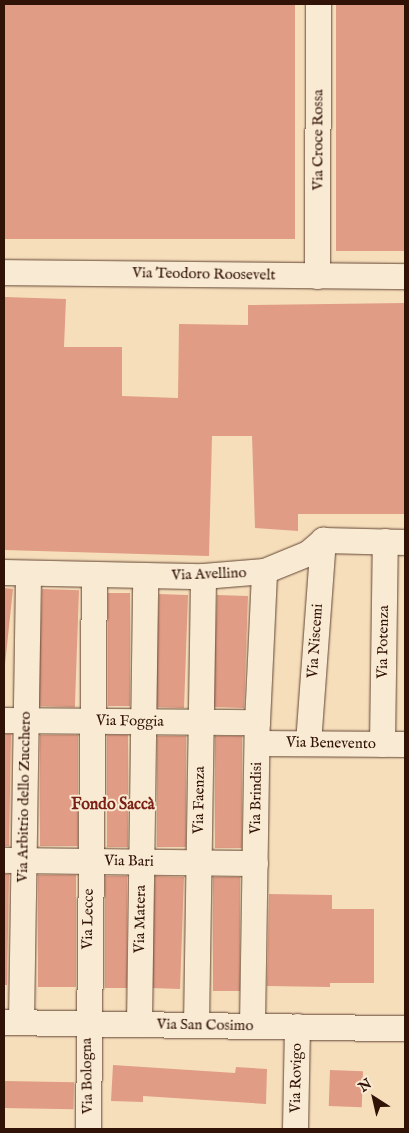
<!DOCTYPE html>
<html>
<head>
<meta charset="utf-8">
<style>
  body { margin:0 }
  #map { position:relative; width:409px; height:1133px; overflow:hidden; background:#f6debb; font-family:"IM FELL English",serif }
  div>[style] { position:absolute }
  .building>* { inset:0; background:#e09c85; transform-origin:0 0 }
  .roads { filter:drop-shadow(0 0 1px #624533) drop-shadow(0 0 1px #624533) }
  .minor>* { height:25px; margin:-12.5px; padding:0 12.5px; transform-origin:12.5px; border-radius:12.5px; background:#f9ead3 }
  span { translate:-50% -50%; white-space:nowrap; text-align:center; line-height:1.15; -webkit-text-stroke:4px #f9ead3; paint-order:stroke }
  .street-label { font-size:15px; color:#311206 }
  .neighbourhood-label { font-size:16px; color:#7a1f14; font-weight:700 }
  .frame { position:absolute; inset:0; border:5px solid #311206; pointer-events:none }
  .north { position:absolute; left:349px; top:1073px; width:50px; height:50px; -webkit-text-stroke:4px #f9ead3; paint-order:stroke; rotate:325deg; font-size:14px; font-weight:700; line-height:20px; text-align:center; color:#311206 }
  .north::after { content:''; display:block; margin:auto; width:18px; height:22px; background:#311206; clip-path:polygon(50% 0,100% 100%,50% 72%,0 100%) }
</style>
</head>
<body>
<div id="map">
  <div class="building">
    <div style="left:4px;top:4px;width:291px;height:235px"></div>
    <div style="left:336px;top:4px;width:69px;height:247px"></div>
    <div style="clip-path:polygon(4px 297px,66px 299px,64px 347px,122px 347px,122px 396px,178px 398px,179px 324px,248px 325px,248px 305px,405px 303px,405px 514px,298px 514px,298px 531px,255px 528px,252px 436px,212px 436px,209px 556px,4px 550px)"></div>
    <div style="left:4px;top:588px;width:9px;height:118px;rotate:6deg"></div>
    <div style="left:42px;top:589px;width:37px;height:117px;rotate:2deg"></div>
    <div style="left:108px;top:593px;width:22px;height:113px"></div>
    <div style="left:159px;top:594px;width:29px;height:113px;rotate:2deg"></div>
    <div style="left:217px;top:595px;width:31px;height:112px;rotate:2deg"></div>
    <div style="clip-path:polygon(4px 734px,11px 734px,9px 846px,4px 846px)"></div>
    <div style="left:40px;top:735px;width:38px;height:111px"></div>
    <div style="left:107px;top:735px;width:21px;height:112px"></div>
    <div style="left:157px;top:736px;width:29px;height:111px"></div>
    <div style="left:215px;top:736px;width:27px;height:112px"></div>
    <div style="clip-path:polygon(4px 874px,9px 874px,7px 985px,4px 985px)"></div>
    <div style="left:38px;top:875px;width:38px;height:112px"></div>
    <div style="left:105px;top:876px;width:22px;height:112px"></div>
    <div style="left:155px;top:876px;width:29px;height:112px;rotate:2deg"></div>
    <div style="left:213px;top:877px;width:27px;height:114px"></div>
    <div style="clip-path:polygon(269px 894px,332px 895px,332px 909px,374px 909px,374px 983px,330px 983px,330px 987px,267px 986px)"></div>
    <div style="clip-path:polygon(113px 1065px,235px 1073px,236px 1067px,267px 1069px,266px 1104px,143px 1096px,143px 1102px,111px 1101px)"></div>
    <div style="left:330px;top:1070px;width:33px;height:36px;rotate:2deg"></div>
    <div style="left:4px;top:1081px;width:70px;height:27px;rotate:1deg"></div>
  </div>
  <div class="roads">
    <div class="minor">
      <div style="left:4px;top:272px;width:401px;rotate:0.6deg"></div>
      <div style="left:317px;top:276px;width:272px;rotate:-89.8deg"></div>
      <div style="left:4px;top:572px;width:199px;rotate:1.2deg"></div>
      <div style="left:203px;top:576px;width:61px;rotate:-4.7deg"></div>
      <div style="left:264px;top:571px;width:48px;rotate:-22.2deg"></div>
      <div style="left:308px;top:553px;width:20px;rotate:-41deg"></div>
      <div style="left:323px;top:540px;width:82px;rotate:1.4deg"></div>
      <div style="left:4px;top:720px;width:253px;rotate:0.5deg"></div>
      <div style="left:257px;top:743px;width:148px;rotate:0.4deg"></div>
      <div style="left:308px;top:743px;width:204px;rotate:-85.8deg"></div>
      <div style="left:382px;top:744px;width:203px;rotate:-89.2deg"></div>
      <div style="left:4px;top:860px;width:251px;rotate:0.7deg"></div>
      <div style="left:4px;top:1022px;width:401px;rotate:0.9deg"></div>
      <div style="left:21px;top:1022px;width:449px;rotate:-89.1deg"></div>
      <div style="left:139px;top:1024px;width:449px;rotate:-89.2deg"></div>
      <div style="left:196px;top:1025px;width:449px;rotate:-89.1deg"></div>
      <div style="left:252px;top:1025px;width:303px;rotate:-89.1deg"></div>
      <div style="left:257px;top:722px;width:151px;rotate:-87.3deg"></div>
      <div style="left:88px;top:1129px;width:555px;rotate:-89.38deg"></div>
      <div style="left:295px;top:1129px;width:103px;rotate:-88.9deg"></div>
    </div>
  </div>
  <div class="street-label">
    <span style="left:318px;top:140px;rotate:-90deg">Via Croce Rossa</span>
    <span style="left:204px;top:274px;rotate:1deg">Via Teodoro Roosevelt</span>
    <span style="left:209px;top:574px;rotate:-2deg">Via Avellino</span>
    <span style="left:315px;top:641px;rotate:-86deg">Via Niscemi</span>
    <span style="left:383px;top:642px;rotate:-89deg">Via Potenza</span>
    <span style="left:130px;top:721px;rotate:1deg">Via Foggia</span>
    <span style="left:331px;top:743px;rotate:1deg">Via Benevento</span>
    <span style="left:24px;top:797px;rotate:-89deg">Via Arbitrio dello Zucchero</span>
    <span style="left:256px;top:798px;rotate:-89deg">Via Brindisi</span>
    <span style="left:199px;top:800px;rotate:-89deg">Via Faenza</span>
    <span style="left:129px;top:861px;rotate:1deg">Via Bari</span>
    <span style="left:88px;top:919px;rotate:-89deg">Via Lecce</span>
    <span style="left:140px;top:919px;rotate:-89deg">Via Matera</span>
    <span style="left:205px;top:1025px;rotate:1deg">Via San Cosimo</span>
    <span style="left:87px;top:1076px;rotate:-91deg">Via Bologna</span>
    <span style="left:296px;top:1078px;rotate:-89deg">Via Rovigo</span>
  </div>
  <div class="neighbourhood-label">
    <span style="left:113px;top:805px">Fondo Saccà</span>
  </div>
  <div class="frame"></div>
  <div class="north">N</div>
</div>
</body>
</html>
